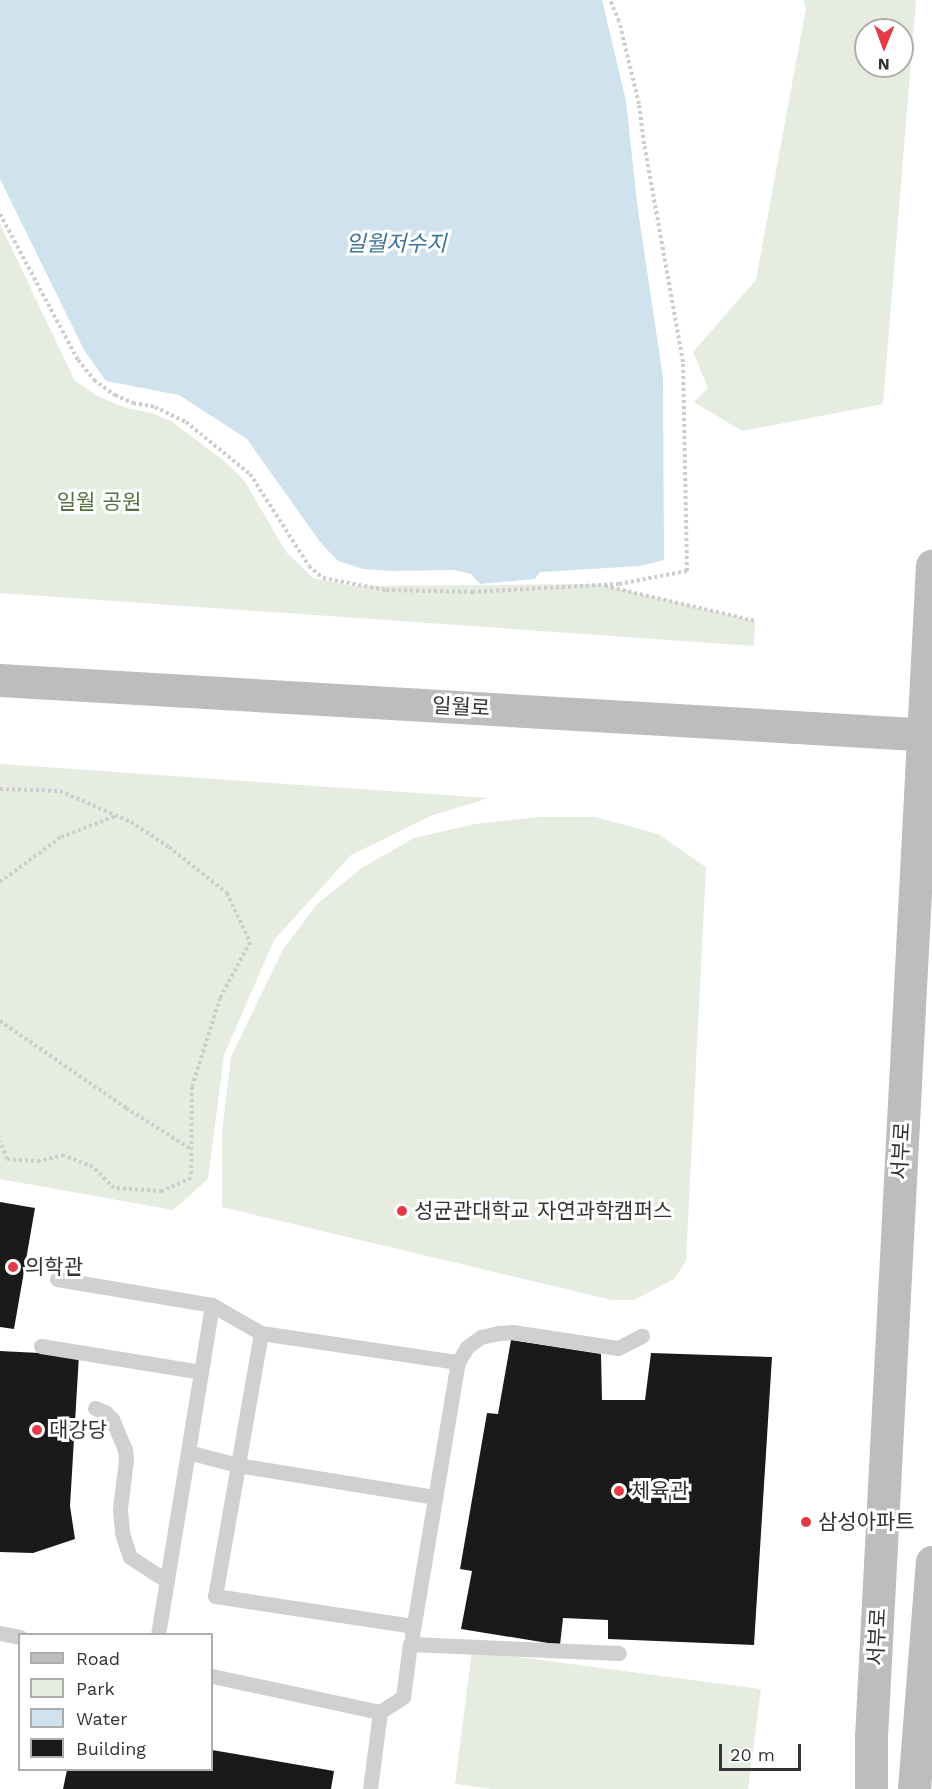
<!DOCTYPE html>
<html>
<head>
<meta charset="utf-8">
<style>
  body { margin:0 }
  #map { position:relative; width:932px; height:1789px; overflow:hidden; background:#fff; font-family:"Work Sans","Noto Sans KR",sans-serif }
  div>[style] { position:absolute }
  .green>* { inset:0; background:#e6ecdf }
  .water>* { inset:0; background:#cfe2ee }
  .building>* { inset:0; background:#1a1a1a }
  .path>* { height:4px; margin-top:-2px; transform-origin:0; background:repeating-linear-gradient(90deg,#cdcdcd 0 3px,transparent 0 6px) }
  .lane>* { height:15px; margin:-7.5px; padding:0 7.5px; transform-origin:7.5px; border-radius:7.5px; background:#d0d0d0 }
  .secondary>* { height:33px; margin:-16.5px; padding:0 16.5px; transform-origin:16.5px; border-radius:16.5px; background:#bdbdbd }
  .dots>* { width:16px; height:16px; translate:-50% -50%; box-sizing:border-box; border:3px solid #fff; border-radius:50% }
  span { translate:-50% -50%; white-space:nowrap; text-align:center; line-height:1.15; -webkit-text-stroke:6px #fff; paint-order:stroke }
  .park-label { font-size:21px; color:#56703f }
  .street-label { font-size:21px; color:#333 }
  .poi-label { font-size:21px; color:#333 }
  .left { translate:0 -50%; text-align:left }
  .water-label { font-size:22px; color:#3f7597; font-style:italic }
  .legend { position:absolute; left:18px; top:1633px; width:195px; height:138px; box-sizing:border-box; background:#fff; border:2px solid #adadad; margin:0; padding:8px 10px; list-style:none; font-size:18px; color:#333 }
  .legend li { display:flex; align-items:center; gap:12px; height:30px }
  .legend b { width:30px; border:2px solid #adadad }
  .north { position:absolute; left:854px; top:18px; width:60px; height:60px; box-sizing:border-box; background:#fff; border:2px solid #adadad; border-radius:50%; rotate:181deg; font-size:16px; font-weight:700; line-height:24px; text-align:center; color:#333 }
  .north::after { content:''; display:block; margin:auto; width:21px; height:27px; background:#e63946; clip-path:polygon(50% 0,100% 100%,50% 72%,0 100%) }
  .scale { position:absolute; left:719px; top:1744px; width:82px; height:27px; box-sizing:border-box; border:3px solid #333; border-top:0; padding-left:8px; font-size:18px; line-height:21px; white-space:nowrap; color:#333; -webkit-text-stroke:4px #fff; paint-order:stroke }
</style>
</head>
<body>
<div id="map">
  <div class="green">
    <div style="clip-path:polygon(evenodd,803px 0,916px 0,883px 404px,742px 431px,694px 402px,708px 388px,693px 352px,756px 280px,806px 8px,803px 0,866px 30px,902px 30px,902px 66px,866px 66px,866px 30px)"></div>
    <div style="clip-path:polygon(0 224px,75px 381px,96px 395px,126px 408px,152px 413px,171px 421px,223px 460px,244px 480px,286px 552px,313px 578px,352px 586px,599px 584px,755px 621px,754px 646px,0 593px)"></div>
    <div style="clip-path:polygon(0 764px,489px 798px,433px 815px,351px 855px,274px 940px,224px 1055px,208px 1179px,173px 1210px,0 1179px)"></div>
    <div style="clip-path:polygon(539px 817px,596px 817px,658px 834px,706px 867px,686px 1261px,674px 1279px,634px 1300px,612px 1300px,222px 1207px,222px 1133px,231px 1057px,282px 951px,317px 904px,363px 867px,414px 838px,475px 824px)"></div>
    <div style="clip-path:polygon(472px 1651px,761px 1689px,748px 1789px,492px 1789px,455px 1784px)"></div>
  </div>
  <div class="water">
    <div style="clip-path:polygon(0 0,602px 0,626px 101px,637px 203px,663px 378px,664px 560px,640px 566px,540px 572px,535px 579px,480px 584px,471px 574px,454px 570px,389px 571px,363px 569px,338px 561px,320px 542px,247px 439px,179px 395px,106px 381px,84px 350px,0 179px)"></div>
  </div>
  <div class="building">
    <div style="clip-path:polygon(0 1202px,35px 1208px,14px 1329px,0 1327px)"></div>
    <div style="clip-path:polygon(511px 1340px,601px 1354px,602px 1400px,645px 1400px,651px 1353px,772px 1357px,754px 1645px,608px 1639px,608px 1620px,563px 1618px,560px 1645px,461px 1629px,472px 1571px,460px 1569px,487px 1413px,498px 1414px)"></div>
    <div style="clip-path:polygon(0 1351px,79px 1355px,70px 1506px,75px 1539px,33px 1553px,0 1552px)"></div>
    <div style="clip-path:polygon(212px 1750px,334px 1771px,331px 1789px,63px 1789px,67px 1770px,212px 1770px)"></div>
  </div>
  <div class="path">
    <div style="left:0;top:214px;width:166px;rotate:61.9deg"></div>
    <div style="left:78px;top:360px;width:26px;rotate:51deg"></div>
    <div style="left:94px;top:380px;width:26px;rotate:36deg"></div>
    <div style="left:115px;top:395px;width:20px;rotate:24deg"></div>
    <div style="left:133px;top:403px;width:22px;rotate:10deg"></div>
    <div style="left:155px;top:407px;width:34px;rotate:26deg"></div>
    <div style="left:186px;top:422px;width:82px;rotate:39.1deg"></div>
    <div style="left:250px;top:474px;width:109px;rotate:57.3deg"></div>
    <div style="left:309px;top:566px;width:18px;rotate:41deg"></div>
    <div style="left:323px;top:578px;width:64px;rotate:10.8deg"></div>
    <div style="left:386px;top:590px;width:86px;rotate:1.3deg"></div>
    <div style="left:472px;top:592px;width:147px;rotate:-3.1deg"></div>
    <div style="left:619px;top:584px;width:69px;rotate:-10.8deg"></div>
    <div style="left:687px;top:571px;width:209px;rotate:-91.1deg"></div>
    <div style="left:683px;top:362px;width:221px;rotate:-100.1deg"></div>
    <div style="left:644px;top:144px;width:40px;rotate:-97.1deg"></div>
    <div style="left:639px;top:104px;width:85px;rotate:-103.5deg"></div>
    <div style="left:619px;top:21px;width:23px;rotate:-113deg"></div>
    <div style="left:605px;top:586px;width:154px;rotate:13.1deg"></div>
    <div style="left:0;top:789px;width:60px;rotate:1.9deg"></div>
    <div style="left:60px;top:791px;width:77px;rotate:23.6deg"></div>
    <div style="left:131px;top:822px;width:45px;rotate:33.3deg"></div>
    <div style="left:169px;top:847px;width:74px;rotate:38.4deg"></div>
    <div style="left:227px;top:893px;width:54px;rotate:64.9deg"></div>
    <div style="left:250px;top:942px;width:64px;rotate:118.2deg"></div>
    <div style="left:220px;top:998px;width:93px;rotate:107.5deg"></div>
    <div style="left:192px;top:1087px;width:91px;rotate:90.6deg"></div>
    <div style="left:191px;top:1178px;width:32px;rotate:156deg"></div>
    <div style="left:162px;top:1191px;width:48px;rotate:-176.4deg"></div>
    <div style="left:114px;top:1188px;width:30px;rotate:-135deg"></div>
    <div style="left:93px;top:1167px;width:31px;rotate:-158deg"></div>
    <div style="left:64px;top:1155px;width:25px;rotate:166deg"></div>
    <div style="left:40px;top:1161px;width:33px;rotate:-177deg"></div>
    <div style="left:7px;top:1159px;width:19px;rotate:-111deg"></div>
    <div style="left:0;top:882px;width:76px;rotate:-36.4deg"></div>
    <div style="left:61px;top:837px;width:59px;rotate:-20.9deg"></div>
    <div style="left:0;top:1021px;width:153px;rotate:34.6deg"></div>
    <div style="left:126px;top:1108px;width:77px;rotate:32.2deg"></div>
  </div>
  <div class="lane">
    <div style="left:57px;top:1279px;width:157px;rotate:9.5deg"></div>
    <div style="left:212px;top:1305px;width:68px;rotate:99.3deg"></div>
    <div style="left:212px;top:1305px;width:56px;rotate:29.7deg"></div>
    <div style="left:261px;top:1333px;width:199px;rotate:8.4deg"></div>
    <div style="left:458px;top:1362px;width:17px;rotate:-59deg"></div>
    <div style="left:467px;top:1347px;width:17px;rotate:-36deg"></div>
    <div style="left:481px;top:1337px;width:18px;rotate:-13deg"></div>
    <div style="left:499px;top:1333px;width:14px;rotate:-4deg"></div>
    <div style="left:513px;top:1332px;width:106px;rotate:8.7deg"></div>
    <div style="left:618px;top:1348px;width:27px;rotate:-27deg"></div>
    <div style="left:261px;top:1333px;width:267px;rotate:99.9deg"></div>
    <div style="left:215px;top:1596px;width:200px;rotate:8.6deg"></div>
    <div style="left:41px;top:1346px;width:162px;rotate:9.2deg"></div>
    <div style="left:201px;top:1372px;width:266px;rotate:99.3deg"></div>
    <div style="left:95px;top:1408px;width:11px;rotate:22deg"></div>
    <div style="left:105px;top:1412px;width:10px;rotate:45deg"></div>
    <div style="left:112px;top:1419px;width:33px;rotate:67deg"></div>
    <div style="left:125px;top:1449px;width:11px;rotate:85deg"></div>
    <div style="left:126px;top:1460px;width:49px;rotate:97deg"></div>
    <div style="left:120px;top:1509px;width:24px;rotate:85deg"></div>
    <div style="left:122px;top:1533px;width:25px;rotate:72deg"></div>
    <div style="left:130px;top:1557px;width:44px;rotate:33deg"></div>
    <div style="left:188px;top:1452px;width:51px;rotate:14.9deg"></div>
    <div style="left:237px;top:1465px;width:201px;rotate:9.2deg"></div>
    <div style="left:0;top:1633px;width:20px;rotate:11deg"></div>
    <div style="left:412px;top:1636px;width:278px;rotate:-80.5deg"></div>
    <div style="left:212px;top:1676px;width:172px;rotate:12.1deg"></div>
    <div style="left:380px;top:1712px;width:78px;rotate:97.4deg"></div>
    <div style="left:380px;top:1712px;width:27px;rotate:-33deg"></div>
    <div style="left:403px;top:1697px;width:53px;rotate:-82.5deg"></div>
    <div style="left:410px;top:1644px;width:209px;rotate:2.5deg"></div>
  </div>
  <div class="secondary">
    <div style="left:0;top:680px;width:934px;rotate:3.38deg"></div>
    <div style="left:871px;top:1789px;width:52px;rotate:-90deg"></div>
    <div style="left:871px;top:1737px;width:1173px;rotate:-87.02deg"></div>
    <div style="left:914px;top:1789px;width:228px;rotate:-85.5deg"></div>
  </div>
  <div class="dots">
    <div style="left:402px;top:1211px;background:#e63946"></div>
    <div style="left:13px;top:1267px;background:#e63946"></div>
    <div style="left:37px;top:1430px;background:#e63946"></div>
    <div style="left:619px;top:1491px;background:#e63946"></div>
    <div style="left:806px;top:1522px;background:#e63946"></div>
  </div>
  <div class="park-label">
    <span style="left:99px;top:502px">일월 공원</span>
  </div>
  <div class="street-label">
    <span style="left:461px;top:707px;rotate:3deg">일월로</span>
    <span style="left:901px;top:1151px;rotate:-87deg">서부로</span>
    <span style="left:877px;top:1637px;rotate:-87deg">서부로</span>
  </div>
  <div class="poi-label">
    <span class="left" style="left:414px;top:1211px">성균관대학교 자연과학캠퍼스</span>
    <span class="left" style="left:25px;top:1267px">의학관</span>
    <span class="left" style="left:49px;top:1430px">대강당</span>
    <span class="left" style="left:631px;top:1491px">체육관</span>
    <span class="left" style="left:818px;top:1522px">삼성아파트</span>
  </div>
  <div class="water-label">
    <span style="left:396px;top:244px">일월저수지</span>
  </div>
  <ul class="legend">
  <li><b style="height:8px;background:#bdbdbd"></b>Road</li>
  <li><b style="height:16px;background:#e6ecdf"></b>Park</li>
  <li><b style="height:16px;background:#cfe2ee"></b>Water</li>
  <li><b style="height:16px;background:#1a1a1a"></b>Building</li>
  </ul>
  <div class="north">N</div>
  <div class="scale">20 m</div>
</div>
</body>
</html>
